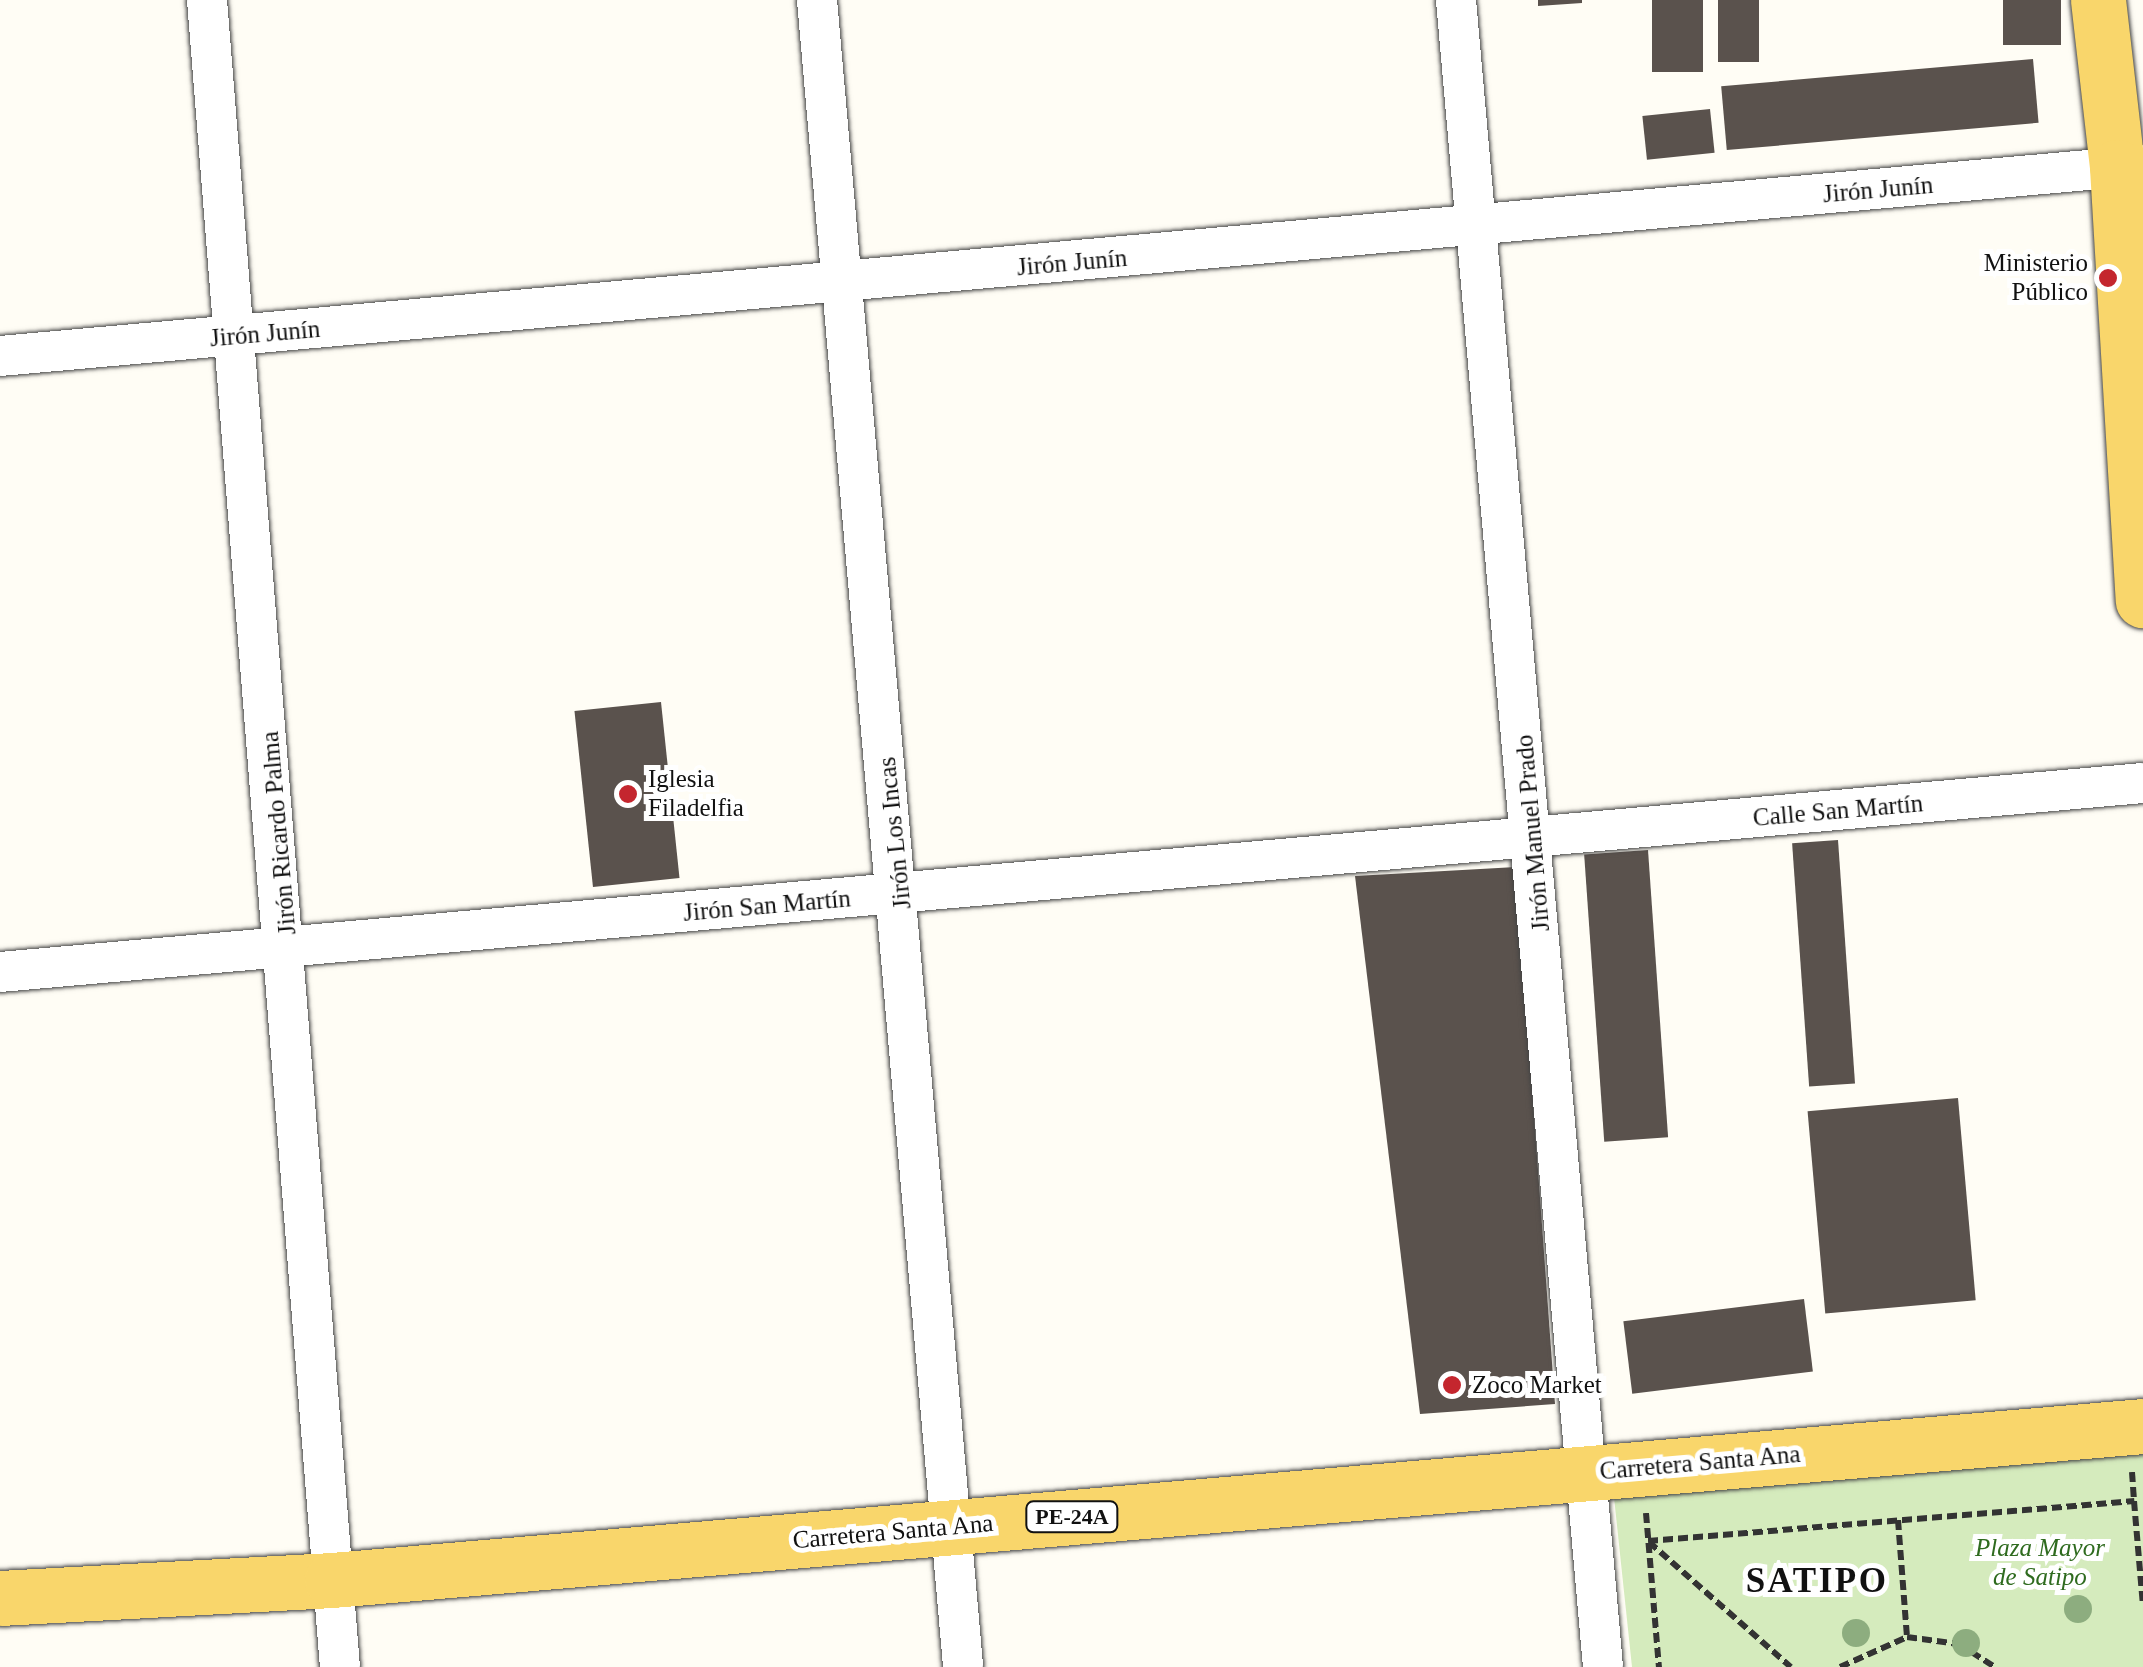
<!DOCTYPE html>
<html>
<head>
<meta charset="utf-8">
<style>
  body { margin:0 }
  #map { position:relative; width:2143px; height:1667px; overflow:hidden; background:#fffdf5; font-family:"Times New Roman",serif }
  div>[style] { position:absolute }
  .green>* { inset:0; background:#d5ebbd }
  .building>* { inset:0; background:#5a524d; transform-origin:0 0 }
  .path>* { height:6px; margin-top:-3px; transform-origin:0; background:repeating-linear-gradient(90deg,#333 0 10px,transparent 0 15px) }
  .roads { filter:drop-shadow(0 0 2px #444) drop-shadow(0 0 2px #444) }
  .street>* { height:40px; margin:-20px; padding:0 20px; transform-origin:20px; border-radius:20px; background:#fff }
  .primary>* { height:55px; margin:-27.5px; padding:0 27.5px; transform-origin:27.5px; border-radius:27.5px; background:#f9d66b }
  .trees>* { width:28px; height:28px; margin:-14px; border-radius:50%; background:#8dad7f }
  .dots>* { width:28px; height:28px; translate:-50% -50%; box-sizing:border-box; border:5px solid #fff; border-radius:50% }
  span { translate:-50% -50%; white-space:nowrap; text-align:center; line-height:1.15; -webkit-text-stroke:10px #fff; paint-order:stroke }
  .shield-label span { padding:2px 8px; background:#fff; border:2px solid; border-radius:8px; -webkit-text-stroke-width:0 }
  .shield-label { font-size:22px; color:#111; font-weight:700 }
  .street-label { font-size:25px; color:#111 }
  .poi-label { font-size:25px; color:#111 }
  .right { translate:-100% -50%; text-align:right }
  .left { translate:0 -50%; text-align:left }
  .park-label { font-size:25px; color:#2f6b1f; font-style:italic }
  .district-label { font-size:35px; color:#111; font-weight:700; letter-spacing:2.5px }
</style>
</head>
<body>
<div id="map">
  <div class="green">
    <div style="clip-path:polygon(2143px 1452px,2143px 1667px,1632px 1667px,1614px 1497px)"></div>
  </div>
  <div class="building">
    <div style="clip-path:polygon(1538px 0,1582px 0,1582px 3px,1538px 6px)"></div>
    <div style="left:1652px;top:0;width:51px;height:72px"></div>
    <div style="left:1718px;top:0;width:41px;height:62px"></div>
    <div style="left:2003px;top:0;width:58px;height:45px"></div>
    <div style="left:2033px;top:59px;width:64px;height:313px;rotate:85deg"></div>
    <div style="left:1710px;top:109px;width:44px;height:68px;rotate:84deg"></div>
    <div style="left:661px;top:702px;width:177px;height:87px;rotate:84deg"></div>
    <div style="left:1838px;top:840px;width:244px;height:46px;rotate:86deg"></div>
    <div style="left:1648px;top:850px;width:288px;height:64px;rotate:86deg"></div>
    <div style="clip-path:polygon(1516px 867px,1555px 1404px,1420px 1414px,1355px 876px)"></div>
    <div style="left:1958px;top:1098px;width:203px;height:151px;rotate:85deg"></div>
    <div style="left:1804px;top:1299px;width:73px;height:182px;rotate:83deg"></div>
  </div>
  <div class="path">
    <div style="left:2132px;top:1472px;width:29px;rotate:86deg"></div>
    <div style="left:1646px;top:1513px;width:155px;rotate:85.2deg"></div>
    <div style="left:1898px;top:1520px;width:117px;rotate:85.6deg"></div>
    <div style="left:1648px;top:1541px;width:488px;rotate:-4.7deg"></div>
    <div style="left:2134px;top:1501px;width:105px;rotate:85.1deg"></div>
    <div style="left:1649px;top:1542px;width:189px;rotate:41.4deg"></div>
    <div style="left:1840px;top:1667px;width:73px;rotate:-24.1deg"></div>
    <div style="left:1907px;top:1637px;width:52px;rotate:7.7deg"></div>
    <div style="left:1959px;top:1644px;width:43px;rotate:32.6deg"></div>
  </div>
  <div class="roads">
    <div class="street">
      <div style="left:207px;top:0;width:1672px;rotate:85.44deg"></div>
      <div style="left:817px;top:0;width:1673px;rotate:84.99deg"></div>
      <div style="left:1456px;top:0;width:1673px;rotate:84.96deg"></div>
      <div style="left:0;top:356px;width:2151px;rotate:-5.09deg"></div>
      <div style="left:0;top:972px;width:2151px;rotate:-5.04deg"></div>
    </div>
    <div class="primary">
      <div style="left:2098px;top:0;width:168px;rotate:83.5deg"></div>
      <div style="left:2117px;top:167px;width:434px;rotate:86.6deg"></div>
      <div style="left:0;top:1598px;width:332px;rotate:-3.1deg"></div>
      <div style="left:332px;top:1580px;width:1818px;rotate:-4.86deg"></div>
    </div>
  </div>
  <div class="trees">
    <div style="left:2078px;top:1609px"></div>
    <div style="left:1856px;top:1633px"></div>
    <div style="left:1966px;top:1643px"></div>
  </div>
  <div class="dots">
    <div style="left:2108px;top:278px;background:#c4262e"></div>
    <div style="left:628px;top:794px;background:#c4262e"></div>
    <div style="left:1452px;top:1385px;background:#c4262e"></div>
  </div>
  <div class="shield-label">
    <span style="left:1072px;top:1517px">PE-24A</span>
  </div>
  <div class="street-label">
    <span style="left:1878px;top:190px;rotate:-5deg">Jirón Junín</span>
    <span style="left:1072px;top:263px;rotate:-5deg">Jirón Junín</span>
    <span style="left:265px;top:334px;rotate:-5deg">Jirón Junín</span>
    <span style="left:1838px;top:811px;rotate:-5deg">Calle San Martín</span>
    <span style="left:279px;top:833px;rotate:-95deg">Jirón Ricardo Palma</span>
    <span style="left:895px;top:833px;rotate:-96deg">Jirón Los Incas</span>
    <span style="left:1533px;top:833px;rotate:-95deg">Jirón Manuel Prado</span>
    <span style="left:767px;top:906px;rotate:-5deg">Jirón San Martín</span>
    <span style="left:1700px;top:1463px;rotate:-5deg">Carretera Santa Ana</span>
    <span style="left:893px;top:1532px;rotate:-5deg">Carretera Santa Ana</span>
  </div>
  <div class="poi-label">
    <span class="right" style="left:2088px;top:278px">Ministerio<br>Público</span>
    <span class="left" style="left:648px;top:794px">Iglesia<br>Filadelfia</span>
    <span class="left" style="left:1472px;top:1385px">Zoco Market</span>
  </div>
  <div class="park-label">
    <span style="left:2040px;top:1563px">Plaza Mayor<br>de Satipo</span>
  </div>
  <div class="district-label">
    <span style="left:1817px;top:1581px">SATIPO</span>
  </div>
</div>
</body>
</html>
